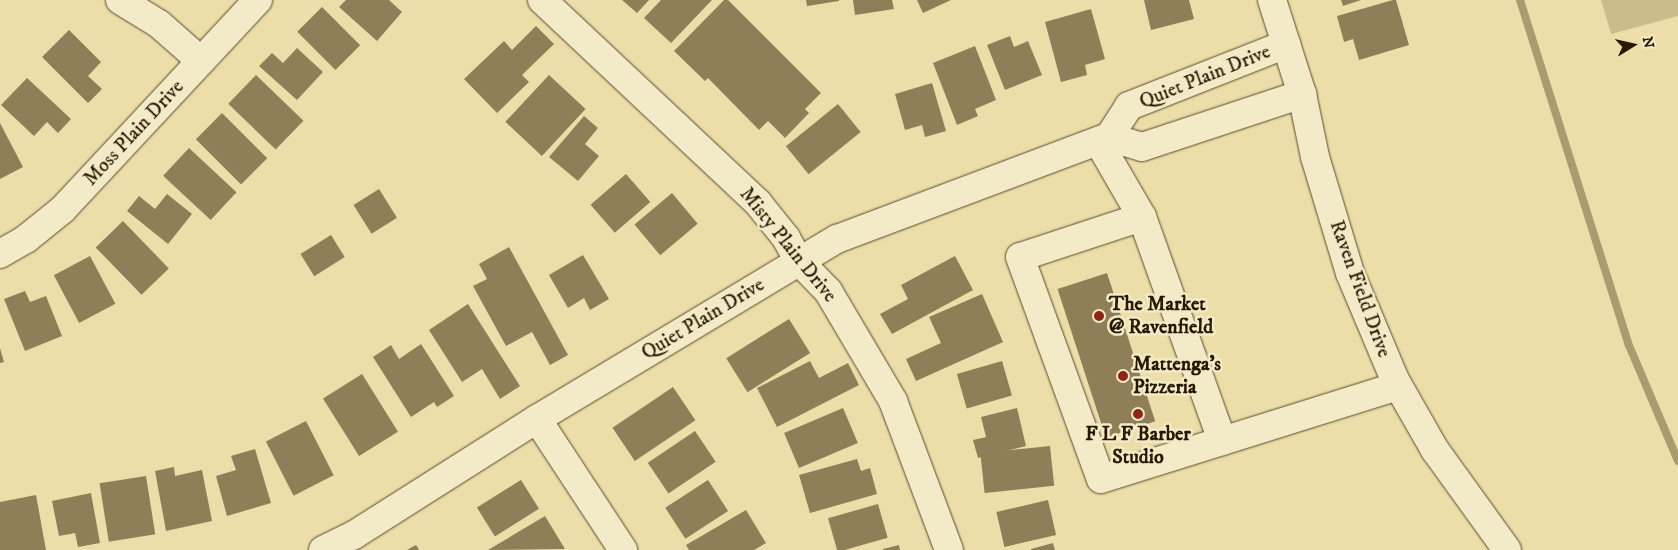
<!DOCTYPE html>
<html>
<head>
<meta charset="utf-8">
<style>
  body { margin:0 }
  #map { position:relative; width:1678px; height:550px; overflow:hidden; background:#eddea9; font-family:"IM FELL DW Pica",serif }
  div>[style] { position:absolute }
  .green>* { inset:0; background:#cbbc8c }
  .stream>* { height:8px; margin:-4px; padding:0 4px; transform-origin:4px; border-radius:4px; background:#aa9b70 }
  .building>* { inset:0; background:#8e7f58; transform-origin:0 0 }
  .roads { filter:drop-shadow(0 0 1px #584a2b) drop-shadow(0 0 1px #584a2b) }
  .minor>* { height:28px; margin:-14px; padding:0 14px; transform-origin:14px; border-radius:14px; background:#f3eac7 }
  .dots>* { width:14px; height:14px; translate:-50% -50%; box-sizing:border-box; border:2px solid #f3eac7; border-radius:50% }
  span { translate:-50% -50%; white-space:nowrap; text-align:center; line-height:1.15; -webkit-text-stroke:5px #f3eac7; paint-order:stroke }
  .street-label { font-size:20px; color:#271801 }
  .poi-label { font-size:20px; color:#271801; font-weight:700 }
  .left { translate:0 -50%; text-align:left }
  .north { position:absolute; left:1608px; top:20px; width:50px; height:50px; -webkit-text-stroke:4px #f3eac7; paint-order:stroke; rotate:80deg; font-size:14px; font-weight:700; line-height:20px; text-align:center; color:#271801 }
  .north::after { content:''; display:block; margin:auto; width:18px; height:22px; background:#271801; clip-path:polygon(50% 0,100% 100%,50% 72%,0 100%) }
</style>
</head>
<body>
<div id="map">
  <div class="green">
    <div style="clip-path:polygon(1601px 0,1678px 0,1678px 16px,1611px 34px)"></div>
  </div>
  <div class="stream">
    <div style="left:1520px;top:0;width:360px;rotate:72.5deg"></div>
    <div style="left:1628px;top:343px;width:128px;rotate:67deg"></div>
  </div>
  <div class="building">
    <div style="clip-path:polygon(346px 0,389px 0,402px 12px,377px 41px,339px 7px)"></div>
    <div style="clip-path:polygon(622px 0,649px 0,637px 13px)"></div>
    <div style="clip-path:polygon(661px 0,712px 0,671px 43px,644px 18px)"></div>
    <div style="clip-path:polygon(724px 0,728px 0,821px 93px,805px 109px,809px 113px,785px 138px,768px 121px,759px 130px,708px 78px,705px 81px,674px 51px)"></div>
    <div style="clip-path:polygon(806px 0,839px 0,839px 1px,807px 6px)"></div>
    <div style="clip-path:polygon(853px 0,892px 0,894px 9px,855px 15px)"></div>
    <div style="clip-path:polygon(917px 0,951px 0,923px 13px)"></div>
    <div style="clip-path:polygon(1144px 0,1189px 0,1194px 19px,1151px 30px)"></div>
    <div style="clip-path:polygon(1341px 0,1361px 0,1343px 6px)"></div>
    <div style="clip-path:polygon(1393px 0,1396px 0,1409px 45px,1359px 60px,1353px 39px,1344px 42px,1337px 16px)"></div>
    <div style="left:322px;top:7px;width:54px;height:35px;rotate:45deg"></div>
    <div style="clip-path:polygon(1091px 9px,1105px 59px,1085px 65px,1087px 75px,1061px 82px,1045px 22px)"></div>
    <div style="clip-path:polygon(536px 26px,554px 44px,522px 75px,529px 82px,497px 113px,464px 79px,504px 41px,512px 50px)"></div>
    <div style="clip-path:polygon(69px 30px,101px 62px,88px 76px,102px 89px,88px 103px,42px 57px)"></div>
    <div style="clip-path:polygon(1010px 36px,1014px 47px,1028px 41px,1042px 75px,1005px 90px,987px 45px)"></div>
    <div style="clip-path:polygon(975px 46px,996px 100px,975px 109px,978px 116px,957px 125px,933px 63px)"></div>
    <div style="clip-path:polygon(297px 48px,323px 72px,297px 100px,259px 66px,272px 53px,283px 63px)"></div>
    <div style="left:256px;top:75px;width:66px;height:40px;rotate:44deg"></div>
    <div style="left:549px;top:75px;width:50px;height:64px;rotate:43deg"></div>
    <div style="clip-path:polygon(27px 78px,71px 119px,58px 133px,47px 122px,34px 136px,1px 105px)"></div>
    <div style="clip-path:polygon(932px 83px,946px 131px,925px 137px,922px 125px,905px 130px,895px 94px)"></div>
    <div style="left:838px;top:104px;width:36px;height:67px;rotate:51deg"></div>
    <div style="left:222px;top:113px;width:64px;height:37px;rotate:45deg"></div>
    <div style="clip-path:polygon(584px 116px,598px 128px,585px 144px,599px 156px,578px 181px,549px 157px)"></div>
    <div style="clip-path:polygon(0 123px,23px 167px,0 179px)"></div>
    <div style="left:189px;top:148px;width:65px;height:38px;rotate:43deg"></div>
    <div style="left:626px;top:174px;width:37px;height:47px;rotate:49deg"></div>
    <div style="left:379px;top:189px;width:34px;height:30px;rotate:58deg"></div>
    <div style="left:672px;top:193px;width:40px;height:49px;rotate:50deg"></div>
    <div style="clip-path:polygon(167px 194px,192px 214px,168px 244px,127px 211px,139px 196px,155px 209px)"></div>
    <div style="left:123px;top:221px;width:66px;height:38px;rotate:46deg"></div>
    <div style="left:331px;top:235px;width:26px;height:36px;rotate:58deg"></div>
    <div style="clip-path:polygon(509px 247px,568px 355px,550px 365px,532px 332px,506px 346px,473px 286px,487px 279px,479px 264px)"></div>
    <div style="clip-path:polygon(583px 255px,609px 299px,590px 310px,584px 298px,568px 308px,549px 275px)"></div>
    <div style="left:90px;top:256px;width:54px;height:41px;rotate:62deg"></div>
    <div style="clip-path:polygon(955px 256px,973px 290px,892px 334px,880px 314px,908px 299px,901px 285px)"></div>
    <div style="left:1107px;top:273px;width:156px;height:52px;rotate:72deg"></div>
    <div style="clip-path:polygon(25px 291px,30px 302px,46px 296px,62px 336px,25px 351px,4px 299px)"></div>
    <div style="clip-path:polygon(982px 294px,1003px 342px,916px 381px,906px 359px,941px 343px,929px 317px)"></div>
    <div style="clip-path:polygon(468px 304px,520px 386px,500px 399px,482px 369px,462px 382px,429px 330px)"></div>
    <div style="left:789px;top:319px;width:40px;height:74px;rotate:58deg"></div>
    <div style="clip-path:polygon(421px 344px,454px 396px,437px 407px,434px 402px,411px 417px,373px 357px,391px 345px,399px 359px)"></div>
    <div style="clip-path:polygon(0 348px,4px 362px,0 363px)"></div>
    <div style="clip-path:polygon(810px 361px,819px 378px,848px 363px,859px 385px,777px 427px,757px 388px)"></div>
    <div style="left:1002px;top:361px;width:36px;height:47px;rotate:74deg"></div>
    <div style="left:362px;top:374px;width:68px;height:46px;rotate:58deg"></div>
    <div style="left:673px;top:387px;width:40px;height:73px;rotate:56deg"></div>
    <div style="left:843px;top:408px;width:38px;height:64px;rotate:67deg"></div>
    <div style="clip-path:polygon(1017px 408px,1026px 446px,978px 458px,973px 440px,986px 437px,981px 417px)"></div>
    <div style="left:306px;top:421px;width:61px;height:45px;rotate:63deg"></div>
    <div style="left:695px;top:431px;width:37px;height:57px;rotate:56deg"></div>
    <div style="left:1050px;top:446px;width:40px;height:70px;rotate:84deg"></div>
    <div style="clip-path:polygon(255px 449px,271px 503px,227px 516px,216px 476px,236px 470px,231px 456px)"></div>
    <div style="clip-path:polygon(857px 459px,861px 471px,870px 468px,877px 494px,810px 513px,799px 475px)"></div>
    <div style="clip-path:polygon(174px 467px,175px 476px,202px 470px,212px 521px,166px 531px,155px 471px)"></div>
    <div style="left:146px;top:476px;width:59px;height:47px;rotate:81deg"></div>
    <div style="left:521px;top:480px;width:34px;height:52px;rotate:58deg"></div>
    <div style="left:708px;top:480px;width:37px;height:51px;rotate:57deg"></div>
    <div style="clip-path:polygon(91px 493px,100px 543px,78px 547px,75px 533px,59px 536px,52px 501px)"></div>
    <div style="clip-path:polygon(36px 495px,46px 550px,0 550px,0 502px)"></div>
    <div style="left:1048px;top:500px;width:36px;height:53px;rotate:77deg"></div>
    <div style="left:878px;top:504px;width:35px;height:52px;rotate:74deg"></div>
    <div style="clip-path:polygon(746px 510px,766px 543px,754px 550px,689px 550px,686px 545px)"></div>
    <div style="clip-path:polygon(545px 516px,565px 549px,488px 550px)"></div>
    <div style="clip-path:polygon(1053px 543px,1055px 550px,1031px 550px,1031px 549px)"></div>
    <div style="clip-path:polygon(416px 545px,419px 550px,407px 550px)"></div>
    <div style="clip-path:polygon(899px 545px,900px 550px,883px 550px,883px 549px)"></div>
  </div>
  <div class="roads">
    <div class="minor">
      <div style="left:120px;top:0;width:46px;rotate:31.6deg"></div>
      <div style="left:159px;top:24px;width:56px;rotate:41.4deg"></div>
      <div style="left:542px;top:0;width:296px;rotate:43.2deg"></div>
      <div style="left:758px;top:203px;width:45px;rotate:51.3deg"></div>
      <div style="left:786px;top:238px;width:26px;rotate:61deg"></div>
      <div style="left:799px;top:261px;width:42px;rotate:46deg"></div>
      <div style="left:828px;top:291px;width:128px;rotate:59.4deg"></div>
      <div style="left:893px;top:401px;width:159px;rotate:69.4deg"></div>
      <div style="left:1272px;top:0;width:99px;rotate:72.3deg"></div>
      <div style="left:1302px;top:94px;width:64px;rotate:78.3deg"></div>
      <div style="left:1315px;top:157px;width:121px;rotate:73.2deg"></div>
      <div style="left:1350px;top:273px;width:116px;rotate:67.2deg"></div>
      <div style="left:1395px;top:380px;width:81px;rotate:60.3deg"></div>
      <div style="left:1435px;top:450px;width:123px;rotate:54.2deg"></div>
      <div style="left:1109px;top:137px;width:34px;rotate:17deg"></div>
      <div style="left:1142px;top:147px;width:169px;rotate:-18.3deg"></div>
      <div style="left:1098px;top:141px;width:88px;rotate:59.9deg"></div>
      <div style="left:1142px;top:217px;width:128px;rotate:161.8deg"></div>
      <div style="left:1020px;top:257px;width:236px;rotate:70deg"></div>
      <div style="left:1101px;top:479px;width:311px;rotate:-17.4deg"></div>
      <div style="left:1142px;top:217px;width:238px;rotate:70.3deg"></div>
      <div style="left:0;top:254px;width:30px;rotate:-30deg"></div>
      <div style="left:26px;top:239px;width:48px;rotate:-39deg"></div>
      <div style="left:63px;top:209px;width:286px;rotate:-47deg"></div>
      <div style="left:537px;top:419px;width:157px;rotate:56.7deg"></div>
      <div style="left:323px;top:550px;width:34px;rotate:-26deg"></div>
      <div style="left:354px;top:535px;width:217px;rotate:-32.4deg"></div>
      <div style="left:537px;top:419px;width:350px;rotate:-31deg"></div>
      <div style="left:837px;top:239px;width:290px;rotate:-20.6deg"></div>
      <div style="left:1109px;top:137px;width:37px;rotate:-57deg"></div>
      <div style="left:1129px;top:106px;width:169px;rotate:-21.5deg"></div>
    </div>
  </div>
  <div class="dots">
    <div style="left:1099px;top:316px;background:#8f2418"></div>
    <div style="left:1123px;top:376px;background:#8f2418"></div>
    <div style="left:1138px;top:414px;background:#8f2418"></div>
  </div>
  <div class="street-label">
    <span style="left:1205px;top:77px;rotate:-22deg">Quiet Plain Drive</span>
    <span style="left:134px;top:133px;rotate:-47deg">Moss Plain Drive</span>
    <span style="left:788px;top:245px;rotate:51deg">Misty Plain Drive</span>
    <span style="left:1360px;top:289px;rotate:70deg">Raven Field Drive</span>
    <span style="left:703px;top:319px;rotate:-31deg">Quiet Plain Drive</span>
  </div>
  <div class="poi-label">
    <span class="left" style="left:1109px;top:316px">The Market<br>@ Ravenfield</span>
    <span class="left" style="left:1133px;top:376px">Mattenga’s<br>Pizzeria</span>
    <span style="left:1138px;top:446px">F L F Barber<br>Studio</span>
  </div>
  <div class="north">N</div>
</div>
</body>
</html>
